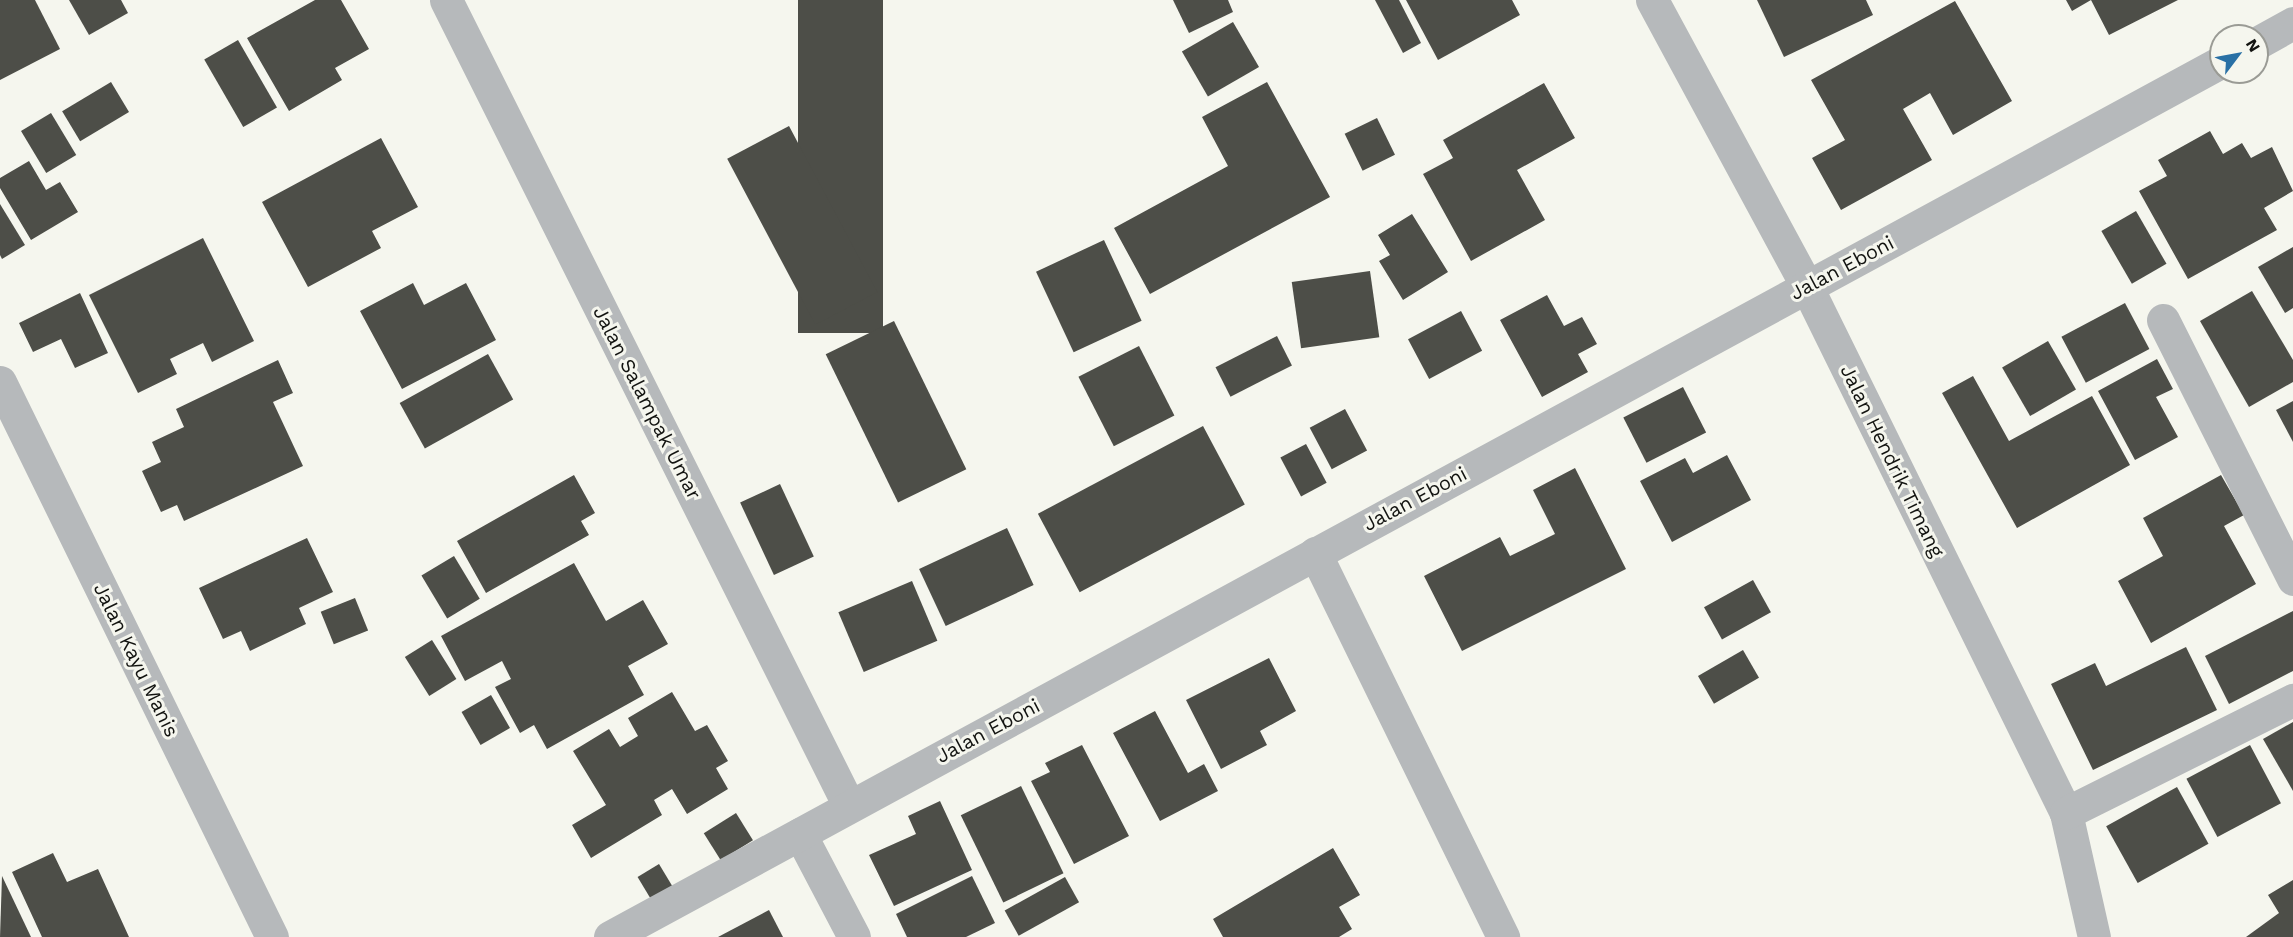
<!DOCTYPE html>
<html>
<head>
<meta charset="utf-8">
<style>
  body { margin:0 }
  #map { position:relative; width:2293px; height:937px; overflow:hidden; background:#f5f6ee; font-family:"Work Sans",sans-serif }
  div>[style] { position:absolute }
  .building>* { inset:0; background:#4d4e48; transform-origin:0 0 }
  .street>* { height:33px; margin:-16.5px; padding:0 16.5px; transform-origin:16.5px; border-radius:16.5px; background:#b6b9bb }
  span { translate:-50% -50%; white-space:nowrap; text-align:center; line-height:1.15; -webkit-text-stroke:6px #f5f6ee; paint-order:stroke }
  .street-label { font-size:20px; color:#121310 }
  .north { position:absolute; left:2209px; top:24px; width:60px; height:60px; box-sizing:border-box; background:#f5f6ee; border:2px solid #9a9b95; border-radius:50%; rotate:58deg; font-size:16px; font-weight:700; line-height:24px; text-align:center; color:#121310 }
  .north::after { content:''; display:block; margin:auto; width:21px; height:27px; background:#2970a5; clip-path:polygon(50% 0,100% 100%,50% 72%,0 100%) }
</style>
</head>
<body>
<div id="map">
  <div class="building">
    <div style="clip-path:polygon(0 0,35px 0,60px 49px,0 80px)"></div>
    <div style="clip-path:polygon(69px 0,121px 0,128px 13px,89px 35px)"></div>
    <div style="clip-path:polygon(315px 0,341px 0,369px 49px,335px 68px,342px 80px,289px 111px,247px 38px)"></div>
    <div style="left:798px;top:0;width:85px;height:333px"></div>
    <div style="clip-path:polygon(1173px 0,1228px 0,1233px 12px,1189px 33px)"></div>
    <div style="clip-path:polygon(1375px 0,1399px 0,1421px 43px,1403px 53px)"></div>
    <div style="clip-path:polygon(1406px 0,1512px 0,1520px 15px,1438px 60px)"></div>
    <div style="clip-path:polygon(1757px 0,1866px 0,1873px 15px,1784px 57px)"></div>
    <div style="clip-path:polygon(2066px 0,2178px 0,2109px 35px,2091px 0,2072px 11px)"></div>
    <div style="clip-path:polygon(1955px 1px,2012px 101px,1953px 135px,1930px 93px,1903px 109px,1932px 160px,1841px 210px,1812px 158px,1845px 140px,1811px 80px)"></div>
    <div style="left:1233px;top:22px;width:52px;height:59px;rotate:60deg"></div>
    <div style="left:238px;top:40px;width:78px;height:39px;rotate:60deg"></div>
    <div style="left:111px;top:82px;width:35px;height:57px;rotate:59deg"></div>
    <div style="clip-path:polygon(1267px 82px,1330px 197px,1150px 294px,1114px 228px,1228px 166px,1202px 117px)"></div>
    <div style="clip-path:polygon(1544px 83px,1575px 138px,1517px 170px,1545px 220px,1471px 261px,1423px 174px,1453px 158px,1443px 140px)"></div>
    <div style="left:51px;top:113px;width:49px;height:35px;rotate:59deg"></div>
    <div style="left:1377px;top:118px;width:41px;height:36px;rotate:64deg"></div>
    <div style="left:789px;top:126px;width:188px;height:70px;rotate:62deg"></div>
    <div style="clip-path:polygon(2210px 131px,2223px 154px,2242px 143px,2251px 158px,2272px 147px,2293px 191px,2264px 208px,2277px 230px,2188px 279px,2139px 191px,2167px 176px,2158px 160px)"></div>
    <div style="clip-path:polygon(381px 138px,418px 207px,372px 231px,381px 248px,308px 287px,262px 202px)"></div>
    <div style="clip-path:polygon(29px 161px,46px 190px,60px 182px,78px 212px,31px 240px,0 188px,0 178px)"></div>
    <div style="clip-path:polygon(0 204px,25px 245px,2px 259px,0 255px)"></div>
    <div style="left:2136px;top:211px;width:61px;height:40px;rotate:60deg"></div>
    <div style="clip-path:polygon(1412px 214px,1448px 272px,1403px 300px,1379px 261px,1390px 255px,1378px 235px)"></div>
    <div style="clip-path:polygon(203px 238px,254px 341px,212px 362px,203px 343px,170px 359px,177px 374px,138px 393px,89px 295px)"></div>
    <div style="left:1104px;top:240px;width:89px;height:75px;rotate:65deg"></div>
    <div style="clip-path:polygon(2293px 247px,2293px 308px,2285px 313px,2258px 267px)"></div>
    <div style="left:1370px;top:271px;width:67px;height:79px;rotate:82deg"></div>
    <div style="clip-path:polygon(413px 283px,424px 305px,466px 283px,496px 340px,402px 389px,360px 311px)"></div>
    <div style="clip-path:polygon(2252px 291px,2293px 360px,2293px 382px,2249px 407px,2200px 321px)"></div>
    <div style="clip-path:polygon(80px 293px,108px 353px,75px 368px,61px 339px,33px 352px,19px 323px)"></div>
    <div style="clip-path:polygon(1547px 295px,1564px 326px,1582px 317px,1597px 344px,1578px 354px,1588px 372px,1542px 397px,1500px 320px)"></div>
    <div style="left:2125px;top:303px;width:52px;height:72px;rotate:62deg"></div>
    <div style="left:1461px;top:311px;width:45px;height:60px;rotate:62deg"></div>
    <div style="left:894px;top:321px;width:165px;height:76px;rotate:64deg"></div>
    <div style="left:1277px;top:336px;width:33px;height:69px;rotate:63deg"></div>
    <div style="left:2048px;top:341px;width:56px;height:53px;rotate:60deg"></div>
    <div style="left:1139px;top:346px;width:78px;height:68px;rotate:63deg"></div>
    <div style="left:488px;top:354px;width:52px;height:101px;rotate:61deg"></div>
    <div style="clip-path:polygon(2157px 359px,2173px 389px,2156px 397px,2178px 437px,2135px 460px,2098px 391px)"></div>
    <div style="clip-path:polygon(278px 360px,293px 393px,273px 402px,303px 466px,184px 521px,177px 505px,161px 512px,142px 471px,161px 462px,152px 442px,184px 427px,176px 409px)"></div>
    <div style="clip-path:polygon(1973px 376px,2009px 441px,2092px 396px,2130px 465px,2017px 528px,1942px 393px)"></div>
    <div style="left:1683px;top:387px;width:51px;height:67px;rotate:63deg"></div>
    <div style="clip-path:polygon(2293px 401px,2293px 442px,2276px 410px)"></div>
    <div style="left:1345px;top:409px;width:47px;height:40px;rotate:62deg"></div>
    <div style="left:1203px;top:426px;width:89px;height:187px;rotate:62deg"></div>
    <div style="left:1306px;top:444px;width:44px;height:29px;rotate:62deg"></div>
    <div style="clip-path:polygon(1727px 455px,1751px 500px,1672px 542px,1640px 481px,1685px 458px,1693px 473px)"></div>
    <div style="clip-path:polygon(1575px 468px,1626px 569px,1462px 651px,1424px 576px,1500px 537px,1510px 556px,1555px 534px,1533px 490px)"></div>
    <div style="clip-path:polygon(574px 475px,595px 513px,581px 521px,589px 535px,486px 593px,457px 541px)"></div>
    <div style="clip-path:polygon(2221px 475px,2244px 515px,2224px 526px,2256px 584px,2151px 643px,2118px 581px,2163px 556px,2143px 518px)"></div>
    <div style="left:780px;top:484px;width:80px;height:44px;rotate:65deg"></div>
    <div style="left:1007px;top:528px;width:63px;height:97px;rotate:65deg"></div>
    <div style="clip-path:polygon(307px 538px,333px 592px,299px 608px,306px 624px,250px 651px,241px 631px,223px 639px,199px 588px)"></div>
    <div style="left:454px;top:556px;width:50px;height:38px;rotate:59deg"></div>
    <div style="clip-path:polygon(574px 563px,606px 621px,643px 600px,668px 644px,628px 666px,644px 695px,547px 749px,534px 725px,520px 733px,495px 687px,511px 679px,502px 661px,465px 681px,441px 636px)"></div>
    <div style="left:1753px;top:580px;width:37px;height:56px;rotate:61deg"></div>
    <div style="left:912px;top:581px;width:65px;height:80px;rotate:67deg"></div>
    <div style="left:355px;top:598px;width:35px;height:37px;rotate:68deg"></div>
    <div style="clip-path:polygon(2293px 611px,2293px 671px,2229px 704px,2205px 656px)"></div>
    <div style="left:432px;top:640px;width:46px;height:32px;rotate:58deg"></div>
    <div style="clip-path:polygon(2186px 647px,2217px 710px,2093px 770px,2051px 684px,2095px 663px,2106px 686px)"></div>
    <div style="left:1743px;top:650px;width:32px;height:52px;rotate:60deg"></div>
    <div style="clip-path:polygon(1269px 658px,1296px 711px,1260px 731px,1267px 745px,1221px 769px,1186px 700px)"></div>
    <div style="clip-path:polygon(672px 692px,695px 731px,707px 725px,728px 761px,716px 768px,728px 789px,687px 814px,672px 789px,654px 800px,662px 815px,591px 858px,572px 825px,606px 805px,573px 751px,609px 729px,620px 747px,638px 736px,628px 718px)"></div>
    <div style="left:491px;top:695px;width:38px;height:34px;rotate:60deg"></div>
    <div style="clip-path:polygon(1155px 711px,1188px 773px,1204px 764px,1218px 791px,1160px 821px,1113px 733px)"></div>
    <div style="clip-path:polygon(2293px 722px,2293px 791px,2263px 739px)"></div>
    <div style="clip-path:polygon(1082px 745px,1129px 836px,1074px 864px,1031px 781px,1050px 772px,1045px 763px)"></div>
    <div style="left:2250px;top:745px;width:66px;height:72px;rotate:62deg"></div>
    <div style="left:1021px;top:786px;width:97px;height:67px;rotate:64deg"></div>
    <div style="left:2177px;top:787px;width:65px;height:81px;rotate:61deg"></div>
    <div style="clip-path:polygon(940px 801px,972px 870px,894px 906px,869px 855px,916px 834px,908px 816px)"></div>
    <div style="left:736px;top:813px;width:32px;height:38px;rotate:58deg"></div>
    <div style="clip-path:polygon(1333px 848px,1360px 895px,1339px 907px,1352px 929px,1339px 937px,1223px 937px,1213px 919px)"></div>
    <div style="clip-path:polygon(53px 853px,67px 882px,98px 869px,129px 937px,42px 937px,12px 872px)"></div>
    <div style="left:659px;top:864px;width:26px;height:25px;rotate:59deg"></div>
    <div style="clip-path:polygon(2px 876px,31px 937px,0 937px)"></div>
    <div style="clip-path:polygon(972px 876px,995px 923px,966px 937px,907px 937px,896px 914px)"></div>
    <div style="left:1065px;top:877px;width:29px;height:69px;rotate:61deg"></div>
    <div style="clip-path:polygon(2293px 880px,2293px 937px,2246px 937px,2279px 913px,2268px 895px)"></div>
    <div style="clip-path:polygon(769px 910px,783px 937px,718px 937px)"></div>
  </div>
  <div class="street">
    <div style="left:446px;top:0;width:901px;rotate:63.43deg"></div>
    <div style="left:1652px;top:0;width:326px;rotate:61.6deg"></div>
    <div style="left:1807px;top:287px;width:586px;rotate:63.78deg"></div>
    <div style="left:2066px;top:813px;width:127px;rotate:77.3deg"></div>
    <div style="left:2257px;top:43px;width:41px;rotate:-29.1deg"></div>
    <div style="left:2163px;top:320px;width:290px;rotate:63.3deg"></div>
    <div style="left:0;top:382px;width:618px;rotate:63.89deg"></div>
    <div style="left:1315px;top:553px;width:428px;rotate:63.9deg"></div>
    <div style="left:2066px;top:813px;width:254px;rotate:-26.5deg"></div>
    <div style="left:800px;top:834px;width:116px;rotate:62.3deg"></div>
    <div style="left:610px;top:937px;width:1833px;rotate:-28.51deg"></div>
  </div>
  <div class="street-label">
    <span style="left:1842px;top:268px;rotate:-28deg">Jalan Eboni</span>
    <span style="left:647px;top:403px;rotate:63deg">Jalan Salampak Umar</span>
    <span style="left:1892px;top:461px;rotate:64deg">Jalan Hendrik Timang</span>
    <span style="left:1415px;top:499px;rotate:-28deg">Jalan Eboni</span>
    <span style="left:136px;top:660px;rotate:64deg">Jalan Kayu Manis</span>
    <span style="left:988px;top:731px;rotate:-28deg">Jalan Eboni</span>
  </div>
  <div class="north">N</div>
</div>
</body>
</html>
